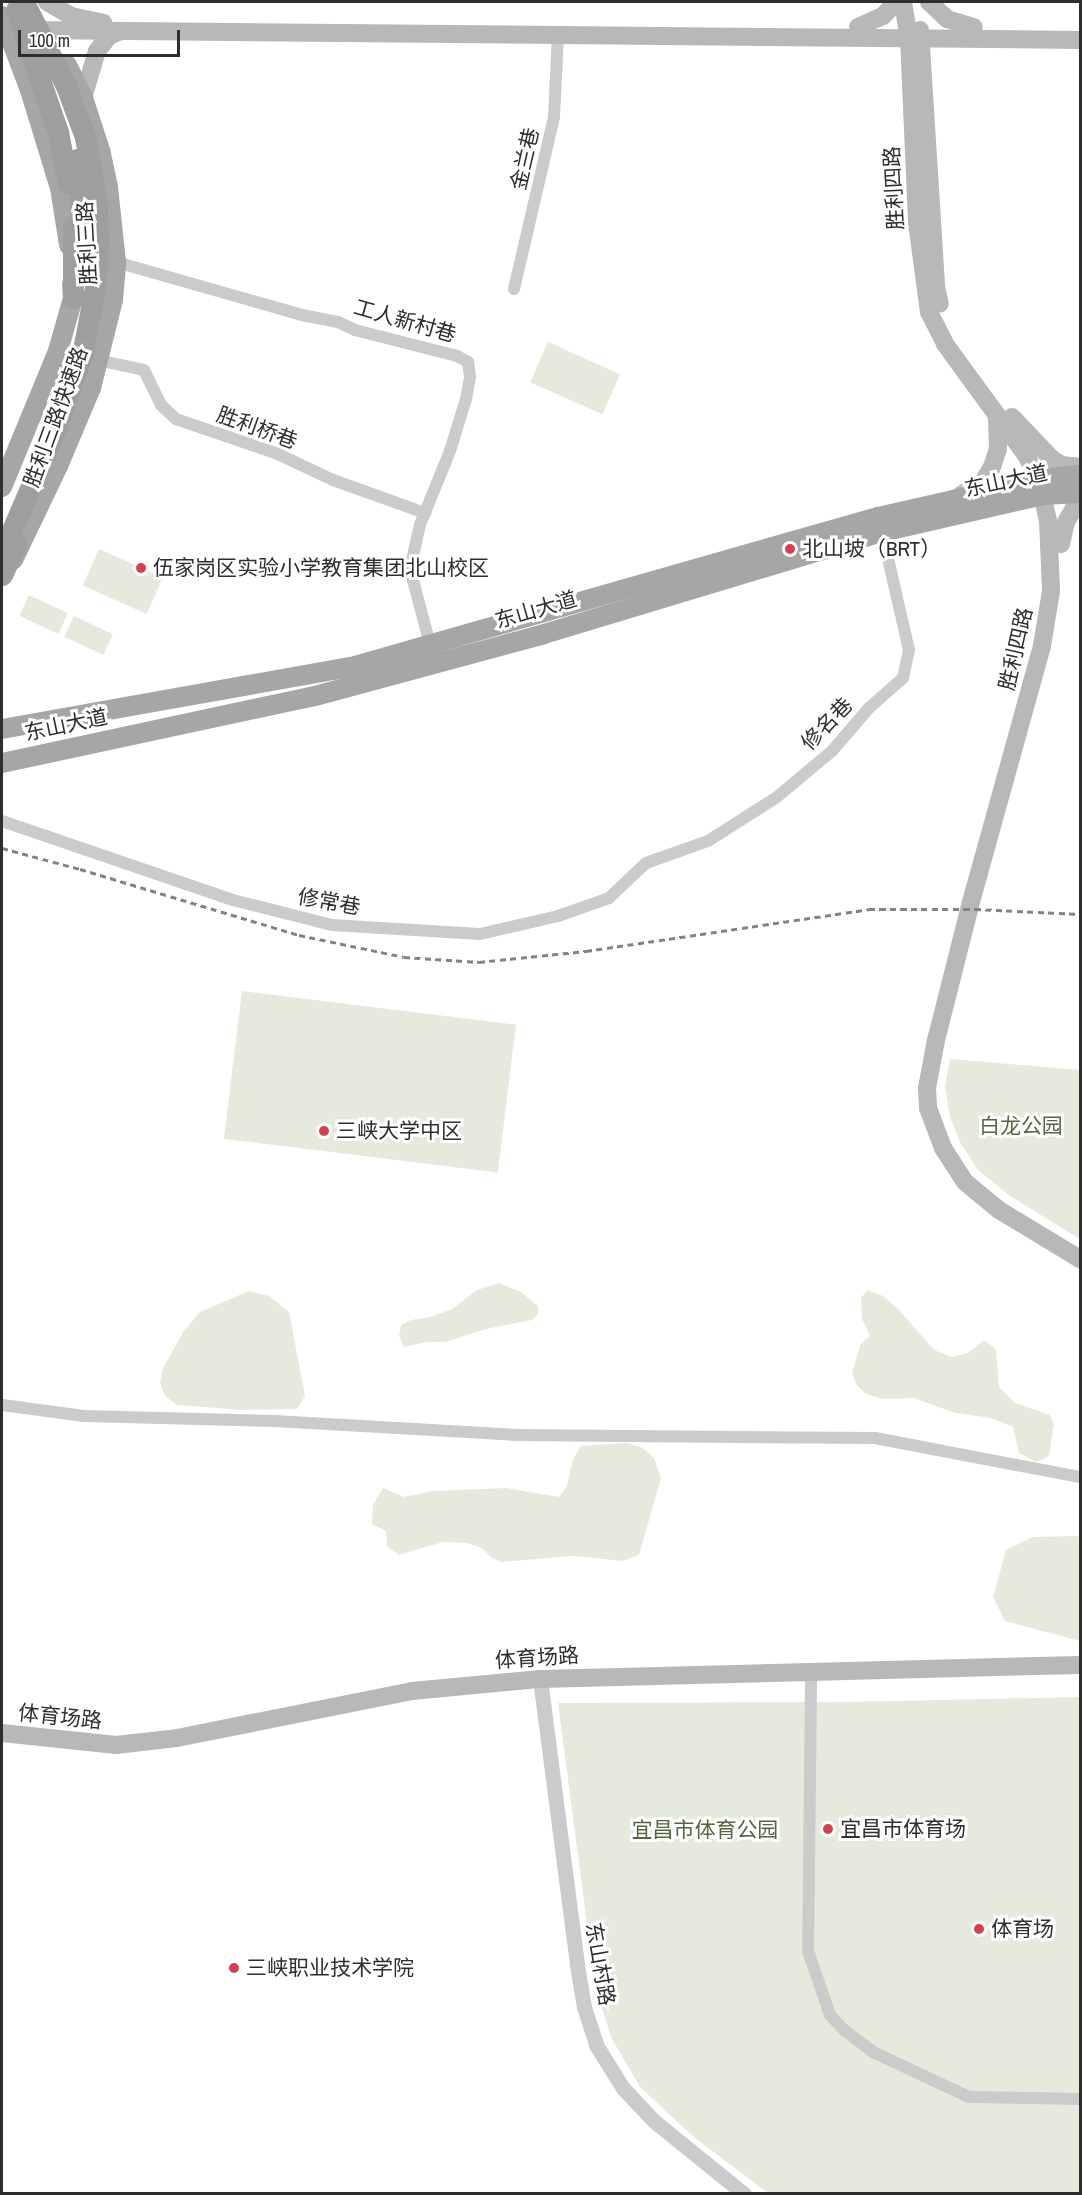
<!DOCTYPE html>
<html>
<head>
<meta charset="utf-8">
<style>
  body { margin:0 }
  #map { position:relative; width:1082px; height:2195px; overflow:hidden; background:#fff; font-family:"Archivo Narrow","Noto Sans SC",sans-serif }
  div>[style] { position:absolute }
  .green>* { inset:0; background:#e5eadd; transform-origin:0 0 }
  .minor>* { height:12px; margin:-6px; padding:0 6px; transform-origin:6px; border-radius:6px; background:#cbcbcb }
  .tertiary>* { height:15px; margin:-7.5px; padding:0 7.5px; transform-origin:7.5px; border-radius:7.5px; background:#cbcbcb }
  .secondary>* { height:18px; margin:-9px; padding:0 9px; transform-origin:9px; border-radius:9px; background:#b8b8b8 }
  .primary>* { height:20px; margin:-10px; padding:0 10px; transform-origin:10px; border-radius:10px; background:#a6a6a6 }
  .trunk>* { height:21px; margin:-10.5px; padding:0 10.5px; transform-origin:10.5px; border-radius:10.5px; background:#9e9e9e }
  .rail>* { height:3px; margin-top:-1.5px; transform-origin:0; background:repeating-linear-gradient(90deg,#838383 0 6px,transparent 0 10.5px) }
  .dots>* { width:16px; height:16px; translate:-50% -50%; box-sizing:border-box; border:3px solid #fff; border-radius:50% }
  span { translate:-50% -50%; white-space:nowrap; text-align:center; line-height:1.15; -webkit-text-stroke:6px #fff; paint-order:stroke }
  .street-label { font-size:21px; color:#2e2e2e }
  .poi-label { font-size:21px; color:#2e2e2e }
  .left { translate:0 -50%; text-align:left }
  .park-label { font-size:21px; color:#53663f }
  .frame { position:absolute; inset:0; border:3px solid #2e2e2e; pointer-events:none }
  .scale { position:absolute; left:18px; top:30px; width:162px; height:27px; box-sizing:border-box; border:3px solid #2e2e2e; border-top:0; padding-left:8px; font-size:18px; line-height:21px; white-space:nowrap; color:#2e2e2e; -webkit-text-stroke:4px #fff; paint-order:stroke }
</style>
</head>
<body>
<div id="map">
  <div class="green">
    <div style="left:548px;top:342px;width:79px;height:44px;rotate:24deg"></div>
    <div style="left:99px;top:549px;width:70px;height:40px;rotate:24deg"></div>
    <div style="left:29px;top:595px;width:43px;height:23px;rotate:25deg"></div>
    <div style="left:74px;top:616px;width:43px;height:23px;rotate:25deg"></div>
    <div style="left:242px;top:991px;width:276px;height:149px;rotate:7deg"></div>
    <div style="clip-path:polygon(950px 1059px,1080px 1070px,1080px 1239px,1010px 1196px,978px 1170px,961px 1144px,950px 1117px,945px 1086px)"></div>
    <div style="clip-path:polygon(499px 1283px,521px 1292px,538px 1306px,538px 1314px,532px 1320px,486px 1329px,445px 1342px,426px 1342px,404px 1347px,399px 1336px,401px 1325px,411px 1320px,431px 1317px,452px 1309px,477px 1290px)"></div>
    <div style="clip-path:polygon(867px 1290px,883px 1296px,899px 1310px,934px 1350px,952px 1357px,968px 1353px,984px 1340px,996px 1349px,999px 1387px,1015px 1403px,1050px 1415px,1054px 1424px,1049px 1456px,1036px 1462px,1019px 1453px,1013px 1427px,991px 1418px,955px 1413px,914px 1398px,883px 1399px,866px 1394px,856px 1384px,852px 1373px,860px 1345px,870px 1336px,862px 1319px,861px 1298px)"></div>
    <div style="clip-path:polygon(249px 1291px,269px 1296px,289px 1312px,305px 1396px,297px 1409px,244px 1410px,177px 1405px,165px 1396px,160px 1383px,163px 1368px,184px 1331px,200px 1312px)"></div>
    <div style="clip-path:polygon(627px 1443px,643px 1448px,654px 1458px,661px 1478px,639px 1555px,623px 1561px,573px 1556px,502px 1562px,492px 1558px,482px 1548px,468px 1543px,443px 1542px,399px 1555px,387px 1546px,386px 1531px,372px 1524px,373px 1505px,383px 1488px,404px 1497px,432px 1491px,507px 1488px,559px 1497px,567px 1486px,573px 1459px,581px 1446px)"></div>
    <div style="clip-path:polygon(1077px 1536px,1080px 1538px,1080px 1641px,1005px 1621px,993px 1597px,1006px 1550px,1033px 1537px)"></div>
    <div style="clip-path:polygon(1080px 1697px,1080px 2193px,768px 2193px,695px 2138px,640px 2087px,612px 2039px,602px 2009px,591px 1955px,558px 1703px,848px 1702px)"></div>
  </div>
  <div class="minor">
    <div style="left:116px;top:262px;width:193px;rotate:15.9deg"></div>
    <div style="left:302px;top:315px;width:37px;rotate:11deg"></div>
    <div style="left:338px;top:322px;width:19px;rotate:25deg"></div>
    <div style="left:355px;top:330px;width:105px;rotate:14.3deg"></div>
    <div style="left:457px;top:356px;width:13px;rotate:29deg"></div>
    <div style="left:468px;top:362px;width:15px;rotate:82deg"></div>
    <div style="left:470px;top:377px;width:22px;rotate:100deg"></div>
    <div style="left:466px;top:399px;width:54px;rotate:107.1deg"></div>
    <div style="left:450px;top:451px;width:80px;rotate:112.1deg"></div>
    <div style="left:420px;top:525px;width:45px;rotate:102.8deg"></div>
    <div style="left:410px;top:569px;width:78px;rotate:75.1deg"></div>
    <div style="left:514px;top:289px;width:177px;rotate:-76.9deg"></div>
    <div style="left:554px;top:117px;width:82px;rotate:-87.2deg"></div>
    <div style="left:97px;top:360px;width:48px;rotate:12deg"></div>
    <div style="left:144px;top:370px;width:39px;rotate:64deg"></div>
    <div style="left:161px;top:405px;width:21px;rotate:43deg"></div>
    <div style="left:176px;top:419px;width:108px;rotate:18.9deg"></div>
    <div style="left:278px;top:454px;width:61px;rotate:25.3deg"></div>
    <div style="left:333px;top:480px;width:98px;rotate:19.7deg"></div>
    <div style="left:2px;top:821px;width:244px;rotate:18.9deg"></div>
    <div style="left:233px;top:900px;width:102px;rotate:14.2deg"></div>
    <div style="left:332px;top:925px;width:148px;rotate:3.5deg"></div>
    <div style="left:480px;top:934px;width:80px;rotate:-13deg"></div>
    <div style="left:558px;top:916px;width:54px;rotate:-19.4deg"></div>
    <div style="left:609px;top:898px;width:51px;rotate:-43.4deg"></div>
    <div style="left:646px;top:863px;width:66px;rotate:-19.5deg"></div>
    <div style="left:708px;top:841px;width:82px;rotate:-32.5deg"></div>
    <div style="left:777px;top:797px;width:72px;rotate:-39.9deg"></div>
    <div style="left:832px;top:751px;width:57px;rotate:-49.3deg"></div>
    <div style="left:869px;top:708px;width:45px;rotate:-41.4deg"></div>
    <div style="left:903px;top:678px;width:29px;rotate:-78deg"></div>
    <div style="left:909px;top:650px;width:121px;rotate:-102.9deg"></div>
    <div style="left:2px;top:1405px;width:83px;rotate:7.6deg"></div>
    <div style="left:84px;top:1416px;width:191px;rotate:1.5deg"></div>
    <div style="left:275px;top:1421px;width:242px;rotate:3.3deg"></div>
    <div style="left:517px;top:1435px;width:358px;rotate:0.5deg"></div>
    <div style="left:875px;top:1438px;width:209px;rotate:10.8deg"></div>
    <div style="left:811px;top:1681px;width:270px;rotate:90.6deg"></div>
    <div style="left:808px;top:1951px;width:68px;rotate:71deg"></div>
    <div style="left:830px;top:2015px;width:21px;rotate:47deg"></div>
    <div style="left:844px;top:2030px;width:36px;rotate:37deg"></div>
    <div style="left:873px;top:2052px;width:106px;rotate:25.1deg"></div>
    <div style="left:969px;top:2097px;width:111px;rotate:1deg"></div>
  </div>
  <div class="tertiary">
    <div style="left:540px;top:1679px;width:288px;rotate:82.6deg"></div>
    <div style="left:577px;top:1965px;width:43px;rotate:80.5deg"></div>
    <div style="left:584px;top:2007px;width:40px;rotate:72deg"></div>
    <div style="left:596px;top:2045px;width:51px;rotate:57.9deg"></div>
    <div style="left:623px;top:2088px;width:45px;rotate:46.8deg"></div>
    <div style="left:654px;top:2121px;width:116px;rotate:39deg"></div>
  </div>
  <div class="secondary">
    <div style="left:47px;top:2px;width:28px;rotate:30deg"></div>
    <div style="left:71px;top:16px;width:33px;rotate:12deg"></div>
    <div style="left:903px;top:2px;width:36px;rotate:81deg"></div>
    <div style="left:909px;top:38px;width:185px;rotate:87.5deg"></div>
    <div style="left:917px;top:223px;width:90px;rotate:82.3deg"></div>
    <div style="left:929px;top:312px;width:36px;rotate:63deg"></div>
    <div style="left:945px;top:344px;width:137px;rotate:53.9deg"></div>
    <div style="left:1026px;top:455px;width:29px;rotate:63deg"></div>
    <div style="left:1039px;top:481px;width:41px;rotate:77.3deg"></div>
    <div style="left:1048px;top:521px;width:70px;rotate:87.5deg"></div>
    <div style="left:1051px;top:591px;width:56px;rotate:99.3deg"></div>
    <div style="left:1042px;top:646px;width:270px;rotate:105.5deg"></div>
    <div style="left:970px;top:906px;width:138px;rotate:104.2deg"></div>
    <div style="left:936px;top:1040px;width:49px;rotate:100.6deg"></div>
    <div style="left:927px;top:1088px;width:20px;rotate:87deg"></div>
    <div style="left:928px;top:1108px;width:43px;rotate:69.4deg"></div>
    <div style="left:943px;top:1148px;width:40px;rotate:57.1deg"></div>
    <div style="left:965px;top:1182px;width:44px;rotate:39.5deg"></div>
    <div style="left:999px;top:1210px;width:95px;rotate:31.2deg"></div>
    <div style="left:929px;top:2px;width:25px;rotate:43deg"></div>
    <div style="left:947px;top:19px;width:28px;rotate:17deg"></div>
    <div style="left:858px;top:27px;width:27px;rotate:-24deg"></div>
    <div style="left:883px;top:16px;width:19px;rotate:-47deg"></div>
    <div style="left:27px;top:30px;width:1053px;rotate:0.54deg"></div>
    <div style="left:920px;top:30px;width:257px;rotate:86.4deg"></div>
    <div style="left:936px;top:287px;width:17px;rotate:77deg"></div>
    <div style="left:83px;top:98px;width:49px;rotate:-73.4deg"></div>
    <div style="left:97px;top:51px;width:19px;rotate:-51deg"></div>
    <div style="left:109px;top:36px;width:13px;rotate:-23deg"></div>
    <div style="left:1012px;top:417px;width:58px;rotate:46.4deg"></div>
    <div style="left:1052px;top:459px;width:12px;rotate:31deg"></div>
    <div style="left:1062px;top:465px;width:18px;rotate:6deg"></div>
    <div style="left:961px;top:495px;width:26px;rotate:-31deg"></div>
    <div style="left:983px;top:482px;width:17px;rotate:-59deg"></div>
    <div style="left:992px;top:467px;width:19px;rotate:-72deg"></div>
    <div style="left:998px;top:449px;width:33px;rotate:-92deg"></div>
    <div style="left:1061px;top:544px;width:23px;rotate:-77deg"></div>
    <div style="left:1066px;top:522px;width:16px;rotate:-60deg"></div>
    <div style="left:1074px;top:508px;width:8px;rotate:-40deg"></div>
    <div style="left:2px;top:1733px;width:115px;rotate:6deg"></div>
    <div style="left:116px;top:1745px;width:61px;rotate:-6.5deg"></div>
    <div style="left:177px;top:1738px;width:240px;rotate:-11.3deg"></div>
    <div style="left:412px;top:1691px;width:129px;rotate:-5.4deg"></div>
    <div style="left:540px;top:1679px;width:540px;rotate:-1.49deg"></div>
  </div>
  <div class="primary">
    <div style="left:2px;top:16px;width:79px;rotate:69.3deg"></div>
    <div style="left:30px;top:90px;width:102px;rotate:73deg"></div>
    <div style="left:60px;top:188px;width:58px;rotate:81deg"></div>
    <div style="left:2px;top:487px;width:147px;rotate:-67.6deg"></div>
    <div style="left:58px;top:351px;width:55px;rotate:-74.2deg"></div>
    <div style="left:73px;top:298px;width:14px;rotate:-94deg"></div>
    <div style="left:13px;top:560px;width:104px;rotate:-64.4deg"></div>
    <div style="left:58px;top:466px;width:85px;rotate:-67.1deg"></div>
    <div style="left:91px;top:388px;width:91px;rotate:-76deg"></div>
    <div style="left:113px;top:300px;width:38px;rotate:-85deg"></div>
    <div style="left:116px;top:262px;width:75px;rotate:-96.1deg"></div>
    <div style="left:108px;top:187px;width:35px;rotate:-102deg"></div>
    <div style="left:101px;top:153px;width:58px;rotate:-108.1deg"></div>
    <div style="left:83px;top:98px;width:37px;rotate:-116deg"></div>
    <div style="left:2px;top:729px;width:354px;rotate:-10.1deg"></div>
    <div style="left:351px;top:667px;width:548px;rotate:-15.89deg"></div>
    <div style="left:878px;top:517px;width:176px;rotate:-12.8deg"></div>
    <div style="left:1050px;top:478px;width:30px;rotate:-6deg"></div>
    <div style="left:2px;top:763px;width:320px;rotate:-12.1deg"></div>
    <div style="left:315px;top:696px;width:237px;rotate:-15.1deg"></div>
    <div style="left:544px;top:634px;width:353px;rotate:-16.8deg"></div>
    <div style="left:882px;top:532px;width:165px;rotate:-12.9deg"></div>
    <div style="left:1043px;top:495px;width:37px;rotate:-3deg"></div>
  </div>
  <div class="trunk">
    <div style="left:16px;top:10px;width:129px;rotate:71deg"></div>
    <div style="left:58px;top:132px;width:53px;rotate:79.1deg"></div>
    <div style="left:77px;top:159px;width:86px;rotate:85.3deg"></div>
    <div style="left:73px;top:298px;width:71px;rotate:-90deg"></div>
    <div style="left:2px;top:553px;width:131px;rotate:-66.6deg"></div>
    <div style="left:54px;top:433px;width:83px;rotate:-70.3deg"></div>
    <div style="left:82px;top:355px;width:74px;rotate:-79.1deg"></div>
    <div style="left:96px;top:282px;width:41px;rotate:-87.2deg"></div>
    <div style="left:98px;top:241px;width:37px;rotate:-92deg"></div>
    <div style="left:97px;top:204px;width:68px;rotate:-100.2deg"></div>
    <div style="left:85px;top:137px;width:54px;rotate:-110.4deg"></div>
    <div style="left:66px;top:86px;width:94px;rotate:-116.6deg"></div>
    <div style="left:2px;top:575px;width:35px;rotate:-66deg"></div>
  </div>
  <div class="rail">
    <div style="left:2px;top:848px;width:81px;rotate:15.1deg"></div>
    <div style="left:80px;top:869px;width:229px;rotate:16.8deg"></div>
    <div style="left:299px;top:935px;width:107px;rotate:11.8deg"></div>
    <div style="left:404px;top:957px;width:75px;rotate:3.8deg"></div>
    <div style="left:479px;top:962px;width:108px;rotate:-5.9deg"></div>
    <div style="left:586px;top:951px;width:286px;rotate:-8.4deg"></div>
    <div style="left:869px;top:909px;width:106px"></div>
    <div style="left:975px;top:909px;width:105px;rotate:2.7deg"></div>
  </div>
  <div class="dots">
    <div style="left:790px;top:549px;background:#d73e50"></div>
    <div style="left:141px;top:568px;background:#d73e50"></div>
    <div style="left:324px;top:1131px;background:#d73e50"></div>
    <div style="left:828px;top:1829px;background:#d73e50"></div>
    <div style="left:979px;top:1929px;background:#d73e50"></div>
    <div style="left:234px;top:1968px;background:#d73e50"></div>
  </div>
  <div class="street-label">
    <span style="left:525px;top:159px;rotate:-77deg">金兰巷</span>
    <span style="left:894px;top:188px;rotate:-93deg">胜利四路</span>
    <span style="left:87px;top:243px;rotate:-93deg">胜利三路</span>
    <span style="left:405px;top:321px;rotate:16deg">工人新村巷</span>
    <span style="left:56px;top:417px;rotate:-70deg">胜利三路快速路</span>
    <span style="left:257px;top:428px;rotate:20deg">胜利桥巷</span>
    <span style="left:1006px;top:481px;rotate:-12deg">东山大道</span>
    <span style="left:536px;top:610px;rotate:-16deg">东山大道</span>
    <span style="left:1016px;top:649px;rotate:-77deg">胜利四路</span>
    <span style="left:827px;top:724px;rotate:-46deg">修名巷</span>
    <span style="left:66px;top:725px;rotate:-12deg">东山大道</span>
    <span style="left:329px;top:902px;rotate:10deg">修常巷</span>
    <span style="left:537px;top:1658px;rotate:-4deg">体育场路</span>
    <span style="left:60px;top:1717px;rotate:6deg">体育场路</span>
    <span style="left:600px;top:1964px;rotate:80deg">东山村路</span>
  </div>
  <div class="poi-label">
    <span class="left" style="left:802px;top:549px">北山坡（BRT）</span>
    <span class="left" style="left:153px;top:568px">伍家岗区实验小学教育集团北山校区</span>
    <span class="left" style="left:336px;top:1131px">三峡大学中区</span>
    <span class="left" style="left:840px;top:1829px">宜昌市体育场</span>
    <span class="left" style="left:991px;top:1929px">体育场</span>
    <span class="left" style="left:246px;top:1968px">三峡职业技术学院</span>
  </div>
  <div class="park-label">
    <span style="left:1021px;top:1126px">白龙公园</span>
    <span style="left:705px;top:1830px">宜昌市体育公园</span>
  </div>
  <div class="frame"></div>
  <div class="scale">100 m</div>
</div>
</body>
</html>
